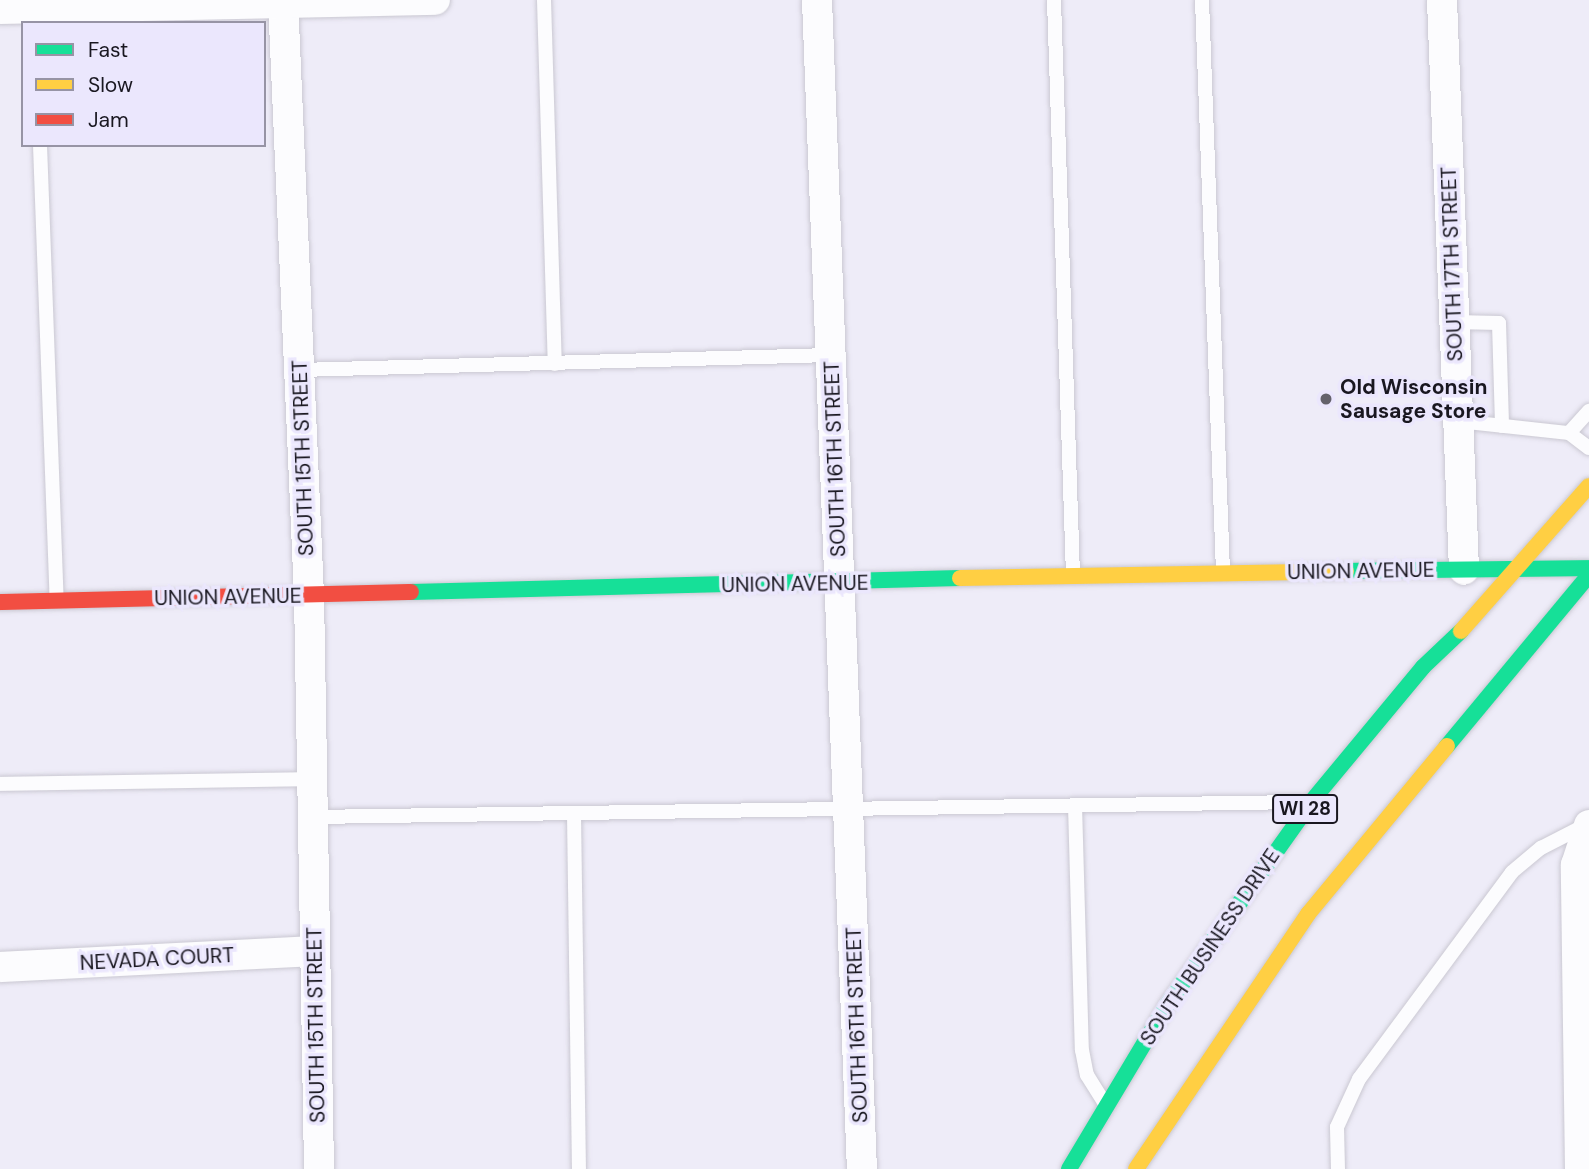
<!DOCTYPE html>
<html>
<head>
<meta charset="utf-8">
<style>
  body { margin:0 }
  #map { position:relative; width:1589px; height:1169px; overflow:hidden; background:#eeecf8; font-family:"DM Sans",sans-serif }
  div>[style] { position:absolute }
  .roads { filter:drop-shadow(0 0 2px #cac8d2) drop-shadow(0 0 2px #cac8d2) }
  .lane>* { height:14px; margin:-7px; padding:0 7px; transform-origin:7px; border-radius:7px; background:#fcfcfe }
  .street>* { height:30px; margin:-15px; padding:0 15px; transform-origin:15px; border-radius:15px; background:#fcfcfe }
  .fast>* { height:16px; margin:-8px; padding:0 8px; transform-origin:8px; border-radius:8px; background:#16e098 }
  .slow>* { height:16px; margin:-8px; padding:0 8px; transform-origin:8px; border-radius:8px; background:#ffcf43 }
  .jam>* { height:16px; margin:-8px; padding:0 8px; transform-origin:8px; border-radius:8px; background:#f24e42 }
  .dots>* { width:19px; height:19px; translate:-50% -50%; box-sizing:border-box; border:4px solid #ebe7fd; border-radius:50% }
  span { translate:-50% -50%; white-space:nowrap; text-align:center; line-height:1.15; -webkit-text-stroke:7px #ebe7fd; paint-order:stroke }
  .shield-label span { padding:2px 5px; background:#ebe7fd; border:2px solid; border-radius:5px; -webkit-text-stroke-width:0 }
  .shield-label { font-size:19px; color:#191720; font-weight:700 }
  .street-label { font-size:21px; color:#191720 }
  .poi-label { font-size:21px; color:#191720; font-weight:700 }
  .left { translate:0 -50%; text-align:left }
  .legend { position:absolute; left:21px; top:21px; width:245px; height:126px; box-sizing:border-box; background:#ebe7fd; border:2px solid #9794a5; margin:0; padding:9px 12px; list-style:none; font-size:21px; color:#191720 }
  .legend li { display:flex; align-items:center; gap:14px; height:35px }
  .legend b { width:35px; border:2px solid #9794a5 }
</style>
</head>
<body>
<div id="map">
  <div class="roads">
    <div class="lane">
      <div style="left:544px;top:0;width:364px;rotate:88.3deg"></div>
      <div style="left:1054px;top:0;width:575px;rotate:88.11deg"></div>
      <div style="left:1202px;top:0;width:572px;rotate:87.9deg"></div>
      <div style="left:40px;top:145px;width:454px;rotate:87.9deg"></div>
      <div style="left:1454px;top:322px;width:45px;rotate:1.3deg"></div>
      <div style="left:1499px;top:323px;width:103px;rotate:88.3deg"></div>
      <div style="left:300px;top:370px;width:531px;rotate:-1.62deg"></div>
      <div style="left:1458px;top:421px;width:112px;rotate:6.2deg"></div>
      <div style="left:1569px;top:433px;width:30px;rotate:-48deg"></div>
      <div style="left:1569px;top:433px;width:25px;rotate:37deg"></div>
      <div style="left:0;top:784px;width:312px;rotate:-0.9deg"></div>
      <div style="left:1075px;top:805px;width:245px;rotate:88.4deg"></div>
      <div style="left:1082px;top:1050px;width:25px;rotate:79deg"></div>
      <div style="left:1087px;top:1075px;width:32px;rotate:58deg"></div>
      <div style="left:574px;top:814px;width:355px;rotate:89.2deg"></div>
      <div style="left:313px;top:817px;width:993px;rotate:-0.87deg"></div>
      <div style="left:1338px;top:1169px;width:42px;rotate:-91.4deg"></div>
      <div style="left:1337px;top:1127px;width:53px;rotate:-65.4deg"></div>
      <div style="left:1359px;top:1079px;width:257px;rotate:-53.5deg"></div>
      <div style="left:1512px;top:872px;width:38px;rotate:-40deg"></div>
      <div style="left:1541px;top:848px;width:53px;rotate:-27.1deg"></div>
    </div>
    <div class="street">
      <div style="left:283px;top:0;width:596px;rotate:87.5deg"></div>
      <div style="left:309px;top:595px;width:574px;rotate:89deg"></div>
      <div style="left:817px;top:0;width:1170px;rotate:87.8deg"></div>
      <div style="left:1442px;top:0;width:570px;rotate:87.79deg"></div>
      <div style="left:0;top:9px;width:435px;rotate:-1.2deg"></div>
      <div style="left:0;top:967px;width:315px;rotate:-2.9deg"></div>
      <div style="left:1580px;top:1169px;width:304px;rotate:-90.8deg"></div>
      <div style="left:1576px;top:865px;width:42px;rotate:-72deg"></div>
    </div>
    <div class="fast">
      <div style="left:1346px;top:571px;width:243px;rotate:-0.7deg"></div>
      <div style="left:411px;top:592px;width:549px;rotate:-1.46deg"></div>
      <div style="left:1447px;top:746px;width:222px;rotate:-50.3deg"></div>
      <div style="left:1069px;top:1169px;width:191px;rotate:-59.1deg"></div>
      <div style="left:1167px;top:1005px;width:249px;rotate:-54.6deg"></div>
      <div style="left:1311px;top:802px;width:175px;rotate:-50.3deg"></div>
      <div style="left:1423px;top:667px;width:52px;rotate:-43.5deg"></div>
    </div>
    <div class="slow">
      <div style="left:960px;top:578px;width:386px;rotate:-1deg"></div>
      <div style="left:1461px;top:631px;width:193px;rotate:-48.6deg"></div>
      <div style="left:1136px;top:1169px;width:308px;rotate:-56deg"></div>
      <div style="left:1308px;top:914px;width:218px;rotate:-50.4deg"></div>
    </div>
    <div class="jam">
      <div style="left:0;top:602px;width:411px;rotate:-1.4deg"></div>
    </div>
  </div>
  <div class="dots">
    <div style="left:1326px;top:399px;background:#64626c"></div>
  </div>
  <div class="shield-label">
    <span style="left:1305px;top:809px">WI 28</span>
  </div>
  <div class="street-label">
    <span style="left:1452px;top:264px;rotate:-92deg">SOUTH 17TH STREET</span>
    <span style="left:303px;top:458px;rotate:-92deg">SOUTH 15TH STREET</span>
    <span style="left:835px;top:459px;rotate:-92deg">SOUTH 16TH STREET</span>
    <span style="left:1361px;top:571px;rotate:-1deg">UNION AVENUE</span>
    <span style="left:795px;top:584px;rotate:-1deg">UNION AVENUE</span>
    <span style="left:228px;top:597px;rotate:-1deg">UNION AVENUE</span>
    <span style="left:1210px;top:947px;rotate:-56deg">SOUTH BUSINESS DRIVE</span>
    <span style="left:157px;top:959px;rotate:-3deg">NEVADA COURT</span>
    <span style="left:316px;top:1025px;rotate:-91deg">SOUTH 15TH STREET</span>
    <span style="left:857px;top:1025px;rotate:-92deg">SOUTH 16TH STREET</span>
  </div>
  <div class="poi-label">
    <span class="left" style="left:1340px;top:399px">Old Wisconsin<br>Sausage Store</span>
  </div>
  <ul class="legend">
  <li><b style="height:9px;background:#16e098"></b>Fast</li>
  <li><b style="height:9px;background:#ffcf43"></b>Slow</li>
  <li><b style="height:9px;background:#f24e42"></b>Jam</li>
  </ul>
</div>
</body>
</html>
